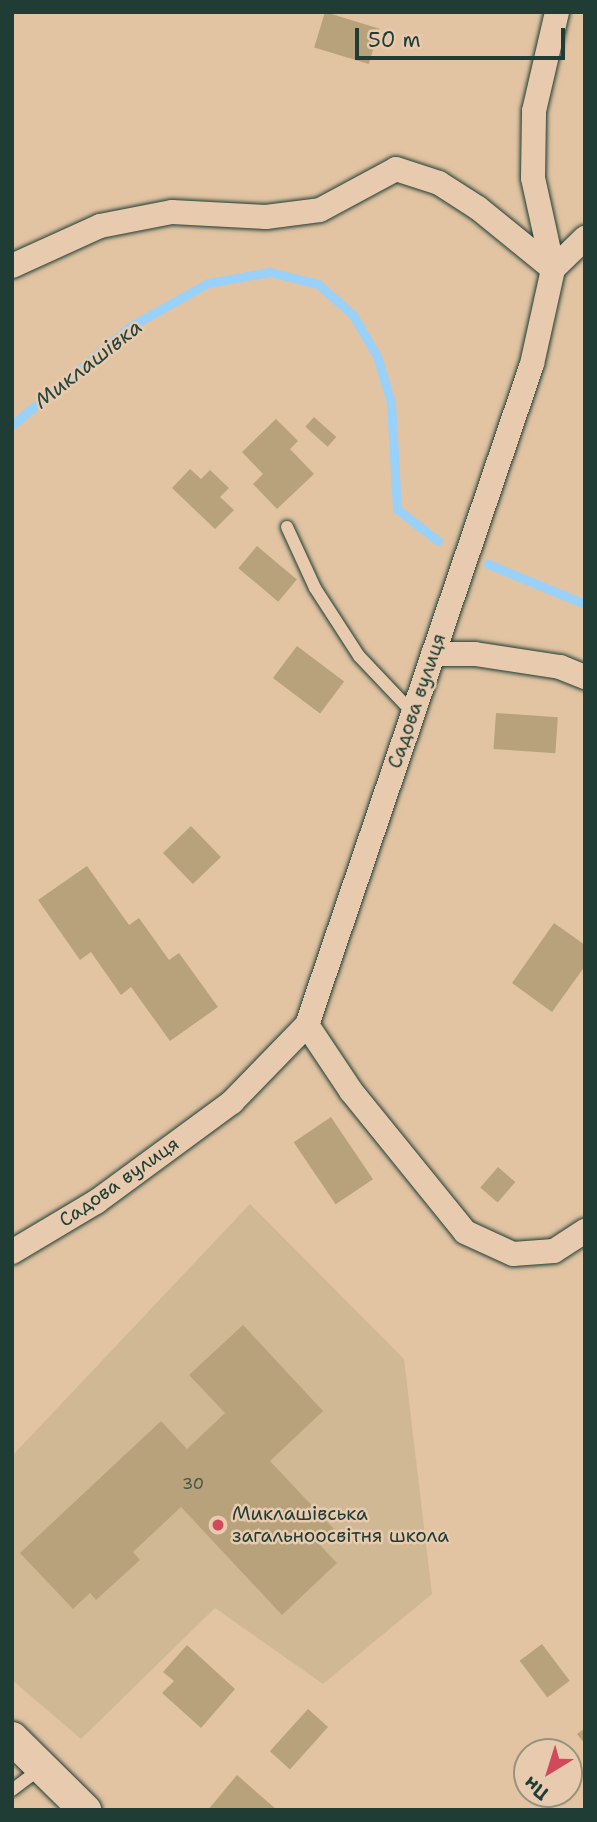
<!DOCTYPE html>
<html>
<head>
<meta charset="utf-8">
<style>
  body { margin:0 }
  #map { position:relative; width:597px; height:1822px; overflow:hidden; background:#e2c4a3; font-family:"Shantell Sans",sans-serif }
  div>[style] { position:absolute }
  .built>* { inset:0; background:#d1b895 }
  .stream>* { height:9px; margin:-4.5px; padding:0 4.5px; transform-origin:4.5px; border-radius:4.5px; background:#99d1f8 }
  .building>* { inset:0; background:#b7a27b; transform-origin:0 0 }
  .roads { filter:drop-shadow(0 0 2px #1f3d34) drop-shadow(0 0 2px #1f3d34) }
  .service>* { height:12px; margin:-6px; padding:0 6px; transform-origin:6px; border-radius:6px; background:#e8cbaf }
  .minor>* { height:24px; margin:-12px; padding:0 12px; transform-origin:12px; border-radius:12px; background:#e8cbaf }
  .tertiary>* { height:32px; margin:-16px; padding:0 16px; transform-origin:16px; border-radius:16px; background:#e8cbaf }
  .dots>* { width:19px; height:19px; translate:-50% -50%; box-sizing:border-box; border:4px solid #e8cbaf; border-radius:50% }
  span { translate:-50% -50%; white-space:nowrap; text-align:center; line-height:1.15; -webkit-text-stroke:5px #e8cbaf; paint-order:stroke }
  .number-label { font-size:16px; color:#455646 }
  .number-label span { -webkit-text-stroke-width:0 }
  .street-label { font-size:19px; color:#1f3d34 }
  .poi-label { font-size:19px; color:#1f3d34 }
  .left { translate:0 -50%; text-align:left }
  .water-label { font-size:21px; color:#25443e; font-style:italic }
  .frame { position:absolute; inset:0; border:14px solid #1f3d34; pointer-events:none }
  .north { position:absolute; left:513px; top:1738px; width:70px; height:70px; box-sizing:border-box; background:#e8cbaf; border:2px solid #98927e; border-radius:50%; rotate:218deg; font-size:19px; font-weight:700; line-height:28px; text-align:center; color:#1f3d34 }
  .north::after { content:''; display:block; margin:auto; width:24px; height:32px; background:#d1495b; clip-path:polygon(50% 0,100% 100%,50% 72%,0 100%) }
  .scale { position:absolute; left:355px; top:28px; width:210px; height:32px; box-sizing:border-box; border:4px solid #1f3d34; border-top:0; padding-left:9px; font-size:21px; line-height:24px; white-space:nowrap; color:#1f3d34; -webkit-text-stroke:5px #e8cbaf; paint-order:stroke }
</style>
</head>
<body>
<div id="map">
  <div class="built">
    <div style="clip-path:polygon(250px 1204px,404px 1359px,432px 1594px,323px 1684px,215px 1608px,81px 1739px,12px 1680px,12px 1456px)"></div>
  </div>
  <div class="stream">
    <div style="left:12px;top:425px;width:155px;rotate:-39.8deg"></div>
    <div style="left:131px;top:326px;width:88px;rotate:-29.2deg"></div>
    <div style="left:208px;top:283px;width:63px;rotate:-10.1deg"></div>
    <div style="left:270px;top:272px;width:49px;rotate:14deg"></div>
    <div style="left:318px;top:284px;width:47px;rotate:41.5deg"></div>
    <div style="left:353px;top:315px;width:48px;rotate:59.7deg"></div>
    <div style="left:377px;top:356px;width:48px;rotate:73.1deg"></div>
    <div style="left:391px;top:402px;width:107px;rotate:86.8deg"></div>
    <div style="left:397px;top:509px;width:52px;rotate:38deg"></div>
    <div style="left:488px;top:564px;width:105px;rotate:22.4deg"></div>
  </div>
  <div class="building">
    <div style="left:325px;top:12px;width:57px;height:37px;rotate:17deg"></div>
    <div style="left:314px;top:417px;width:30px;height:13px;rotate:42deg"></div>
    <div style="clip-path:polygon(276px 419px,298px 441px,290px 449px,314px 474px,277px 509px,253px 484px,263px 474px,242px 452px)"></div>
    <div style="clip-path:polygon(190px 469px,201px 479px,210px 470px,229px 488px,220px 497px,234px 510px,215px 529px,172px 488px)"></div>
    <div style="left:257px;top:546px;width:52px;height:29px;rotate:40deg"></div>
    <div style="left:297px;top:646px;width:59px;height:40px;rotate:37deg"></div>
    <div style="left:496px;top:713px;width:62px;height:36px;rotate:4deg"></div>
    <div style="left:191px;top:826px;width:43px;height:39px;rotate:46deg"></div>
    <div style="clip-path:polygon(87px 866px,129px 925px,139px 918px,169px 960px,179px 953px,218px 1007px,170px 1041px,131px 987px,121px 995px,91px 952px,80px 960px,38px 900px)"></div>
    <div style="clip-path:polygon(554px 923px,585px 945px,585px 966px,552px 1012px,512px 983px)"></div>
    <div style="left:331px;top:1117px;width:75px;height:45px;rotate:56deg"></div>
    <div style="left:498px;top:1167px;width:23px;height:27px;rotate:41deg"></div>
    <div style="clip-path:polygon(243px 1325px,323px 1411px,270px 1461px,334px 1529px,319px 1544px,337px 1563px,282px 1615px,181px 1507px,133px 1552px,140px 1560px,96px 1600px,90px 1593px,73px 1609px,20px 1553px,161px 1421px,187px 1449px,225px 1413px,189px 1375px)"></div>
    <div style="left:542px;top:1644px;width:46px;height:28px;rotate:53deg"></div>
    <div style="clip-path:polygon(187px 1645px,235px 1689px,201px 1728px,162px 1693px,174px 1681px,163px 1672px)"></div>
    <div style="left:308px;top:1709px;width:27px;height:57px;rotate:42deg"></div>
    <div style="clip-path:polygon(585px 1728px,585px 1744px,577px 1734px)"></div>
    <div style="clip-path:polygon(237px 1775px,277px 1810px,208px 1810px)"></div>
  </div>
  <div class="roads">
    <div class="service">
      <div style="left:287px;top:527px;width:67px;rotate:65.3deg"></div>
      <div style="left:315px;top:588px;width:81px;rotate:57.1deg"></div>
      <div style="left:359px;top:656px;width:79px;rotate:46.5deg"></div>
      <div style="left:12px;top:1790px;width:39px;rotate:-37deg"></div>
    </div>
    <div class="minor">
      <div style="left:12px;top:266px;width:97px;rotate:-24.4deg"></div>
      <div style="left:100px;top:226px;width:73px;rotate:-11deg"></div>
      <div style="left:172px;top:212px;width:94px;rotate:3deg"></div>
      <div style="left:266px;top:217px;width:54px;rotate:-7.4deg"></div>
      <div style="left:320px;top:210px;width:86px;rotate:-28.3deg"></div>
      <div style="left:396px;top:169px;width:45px;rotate:18deg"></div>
      <div style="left:439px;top:183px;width:46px;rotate:32.7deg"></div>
      <div style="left:478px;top:208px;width:97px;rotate:39.1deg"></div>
      <div style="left:553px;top:269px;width:45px;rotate:-44.1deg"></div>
      <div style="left:433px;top:654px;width:42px"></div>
      <div style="left:475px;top:654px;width:86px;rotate:8.7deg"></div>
      <div style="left:560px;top:667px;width:27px;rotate:22deg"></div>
      <div style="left:307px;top:1025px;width:79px;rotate:56.3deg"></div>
      <div style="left:351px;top:1091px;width:181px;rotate:51deg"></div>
      <div style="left:465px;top:1232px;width:53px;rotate:24.6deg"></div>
      <div style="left:513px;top:1254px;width:41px;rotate:-4.2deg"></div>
      <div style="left:554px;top:1251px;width:37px;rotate:-33deg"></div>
      <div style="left:12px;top:1252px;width:98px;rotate:-30.8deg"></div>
      <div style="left:96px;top:1202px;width:169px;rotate:-36.3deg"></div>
      <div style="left:232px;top:1102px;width:107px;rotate:-45.8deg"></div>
      <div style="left:307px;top:1025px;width:698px;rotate:-71.2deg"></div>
      <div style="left:532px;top:364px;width:97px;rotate:-77.5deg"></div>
      <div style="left:553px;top:269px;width:93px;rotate:-102.4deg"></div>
      <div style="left:533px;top:178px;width:67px;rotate:-89.1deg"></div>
      <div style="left:534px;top:111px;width:102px;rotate:-76.9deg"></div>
    </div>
    <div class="tertiary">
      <div style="left:12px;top:1738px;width:103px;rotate:44.6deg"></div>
    </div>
  </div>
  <div class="dots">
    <div style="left:218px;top:1525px;background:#d1495b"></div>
  </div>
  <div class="number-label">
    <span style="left:193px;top:1484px">30</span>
  </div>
  <div class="street-label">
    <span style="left:417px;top:701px;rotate:-71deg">Садова вулиця</span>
    <span style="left:119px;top:1182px;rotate:-35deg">Садова вулиця</span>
  </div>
  <div class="poi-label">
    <span class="left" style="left:232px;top:1525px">Миклашівська<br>загальноосвітня школа</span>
  </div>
  <div class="water-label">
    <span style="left:88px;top:364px;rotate:-38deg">Миклашівка</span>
  </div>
  <div class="frame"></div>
  <div class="north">Пн</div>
  <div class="scale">50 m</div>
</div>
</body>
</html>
